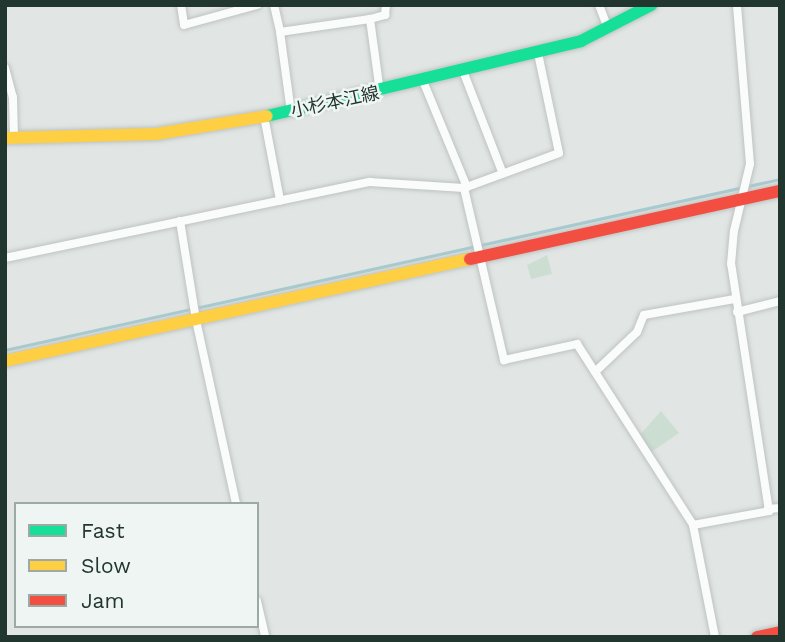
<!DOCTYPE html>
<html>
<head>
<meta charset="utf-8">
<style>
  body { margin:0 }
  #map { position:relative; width:785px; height:642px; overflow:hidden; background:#e1e6e4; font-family:"Work Sans","Noto Sans JP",sans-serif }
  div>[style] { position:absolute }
  .green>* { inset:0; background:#ccded1 }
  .stream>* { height:2.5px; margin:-1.25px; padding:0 1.25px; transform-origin:1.25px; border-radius:1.25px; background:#a6cbd0 }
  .roads { filter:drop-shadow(0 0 2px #bec3c1) drop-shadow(0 0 2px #bec3c1) }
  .street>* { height:8px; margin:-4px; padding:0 4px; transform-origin:4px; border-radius:4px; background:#fafbfb }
  .fast>* { height:12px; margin:-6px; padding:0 6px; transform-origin:6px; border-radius:6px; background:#16e098 }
  .slow>* { height:12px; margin:-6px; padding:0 6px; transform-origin:6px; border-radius:6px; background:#ffcf43 }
  .jam>* { height:12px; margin:-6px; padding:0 6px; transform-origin:6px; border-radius:6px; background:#f24e42 }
  span { translate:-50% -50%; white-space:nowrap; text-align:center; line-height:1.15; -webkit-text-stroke:5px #eff5f2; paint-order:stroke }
  .street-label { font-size:18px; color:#223630 }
  .frame { position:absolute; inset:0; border:7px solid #223630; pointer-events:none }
  .legend { position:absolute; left:14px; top:502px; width:245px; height:126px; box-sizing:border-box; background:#eff5f2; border:2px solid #9da9a4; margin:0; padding:9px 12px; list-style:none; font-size:21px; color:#223630 }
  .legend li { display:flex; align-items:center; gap:14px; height:35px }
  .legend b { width:35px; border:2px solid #9da9a4 }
</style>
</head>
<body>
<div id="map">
  <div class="green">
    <div style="clip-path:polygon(547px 255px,552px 274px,531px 279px,527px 265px)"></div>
    <div style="clip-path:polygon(661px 411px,679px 433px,650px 453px,638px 437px)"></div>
  </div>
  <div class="stream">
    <div style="left:5px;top:350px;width:794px;rotate:-12.44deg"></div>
  </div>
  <div class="roads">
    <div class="street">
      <div style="left:181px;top:5px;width:20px;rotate:81deg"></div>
      <div style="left:184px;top:25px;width:76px;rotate:-15.3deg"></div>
      <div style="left:274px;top:5px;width:28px;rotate:77deg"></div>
      <div style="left:599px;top:5px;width:25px;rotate:69deg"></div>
      <div style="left:5px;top:68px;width:30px;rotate:75deg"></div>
      <div style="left:13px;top:97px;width:41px;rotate:88.6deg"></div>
      <div style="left:463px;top:71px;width:110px;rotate:68.8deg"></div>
      <div style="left:423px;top:81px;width:115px;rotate:67.5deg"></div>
      <div style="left:380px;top:92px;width:74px;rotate:-97.8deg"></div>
      <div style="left:370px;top:19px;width:16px;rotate:-15deg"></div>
      <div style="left:385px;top:15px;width:10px;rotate:-84deg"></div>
      <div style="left:291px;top:112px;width:81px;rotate:-97.8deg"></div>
      <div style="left:280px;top:32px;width:91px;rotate:-8.2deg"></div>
      <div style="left:264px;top:116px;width:86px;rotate:79.2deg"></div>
      <div style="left:464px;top:188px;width:177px;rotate:76.9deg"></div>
      <div style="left:504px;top:360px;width:75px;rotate:-12.4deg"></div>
      <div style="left:577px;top:344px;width:215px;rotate:57.3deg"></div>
      <div style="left:693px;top:525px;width:114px;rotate:78.9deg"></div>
      <div style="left:180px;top:221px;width:100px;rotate:80.8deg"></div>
      <div style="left:196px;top:320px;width:188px;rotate:77.7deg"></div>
      <div style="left:5px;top:258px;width:373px;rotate:-11.8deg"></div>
      <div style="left:370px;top:182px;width:94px;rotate:3.7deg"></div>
      <div style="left:464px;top:188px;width:101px;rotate:-20.2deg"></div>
      <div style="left:559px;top:153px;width:102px;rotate:-101.9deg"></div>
      <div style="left:737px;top:312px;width:44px;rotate:-14.3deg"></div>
      <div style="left:595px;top:372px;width:58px;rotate:-43.6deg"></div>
      <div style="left:637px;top:332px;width:18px;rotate:-68deg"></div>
      <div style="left:644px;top:315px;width:92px;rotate:-10deg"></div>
      <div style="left:768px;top:509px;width:12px;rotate:-5deg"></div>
      <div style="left:693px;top:525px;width:77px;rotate:-10.4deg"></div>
      <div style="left:769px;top:511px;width:250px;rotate:-98.7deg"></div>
      <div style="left:731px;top:264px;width:33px;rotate:-85deg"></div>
      <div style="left:734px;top:231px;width:69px;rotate:-76.6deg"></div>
      <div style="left:750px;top:164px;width:160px;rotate:-94.7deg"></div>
      <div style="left:257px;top:601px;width:37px;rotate:77deg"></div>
    </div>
    <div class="fast">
      <div style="left:267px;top:116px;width:323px;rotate:-13.4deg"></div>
      <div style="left:581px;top:41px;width:79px;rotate:-27.2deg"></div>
    </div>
    <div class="slow">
      <div style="left:5px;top:138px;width:151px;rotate:-1.5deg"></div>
      <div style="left:156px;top:134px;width:112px;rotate:-9.2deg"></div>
      <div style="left:5px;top:361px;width:476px;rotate:-12.4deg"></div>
    </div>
    <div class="jam">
      <div style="left:470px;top:259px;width:317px;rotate:-12.4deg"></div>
      <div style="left:757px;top:637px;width:24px;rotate:-12deg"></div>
    </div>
  </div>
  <div class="street-label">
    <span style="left:335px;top:102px;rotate:-12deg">小杉本江線</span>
  </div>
  <div class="frame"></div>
  <ul class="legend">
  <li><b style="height:9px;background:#16e098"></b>Fast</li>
  <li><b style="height:9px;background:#ffcf43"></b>Slow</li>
  <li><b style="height:9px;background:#f24e42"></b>Jam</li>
  </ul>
</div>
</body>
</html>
